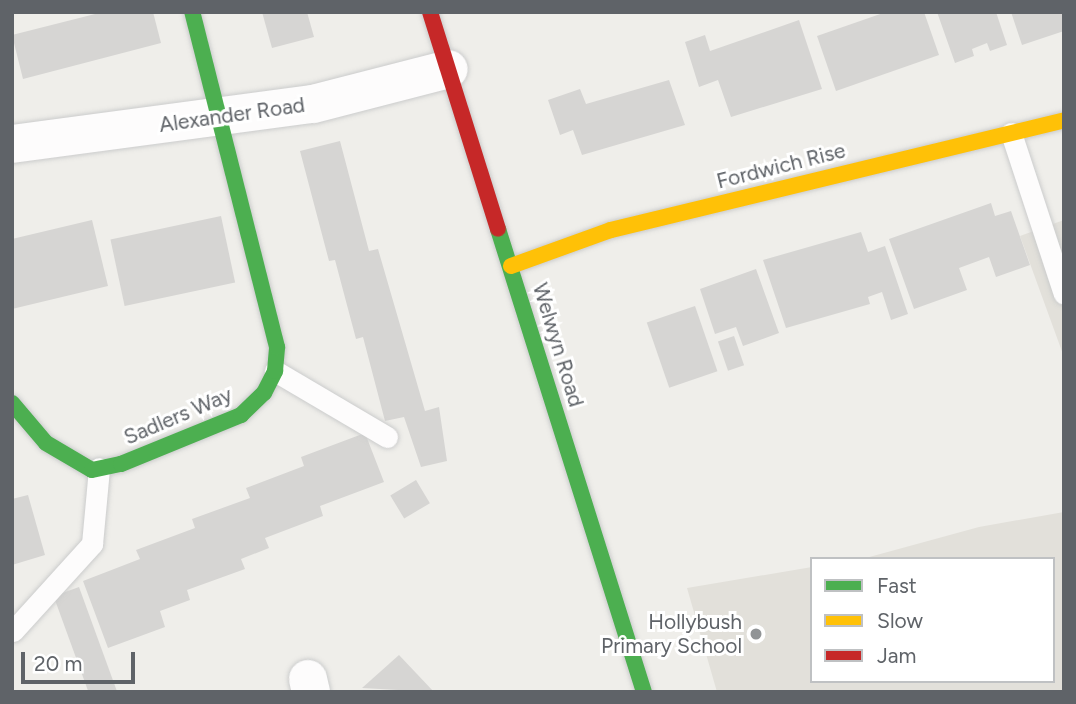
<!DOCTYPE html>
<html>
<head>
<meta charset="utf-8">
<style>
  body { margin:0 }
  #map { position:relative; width:1076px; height:704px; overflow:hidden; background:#efeeea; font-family:Figtree,sans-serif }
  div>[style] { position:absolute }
  .education>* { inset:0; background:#e2e0da }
  .building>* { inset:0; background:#d6d5d3; transform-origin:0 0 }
  .roads { filter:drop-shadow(0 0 2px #cbcccc) drop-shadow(0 0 2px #cbcccc) }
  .lane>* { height:21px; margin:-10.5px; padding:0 10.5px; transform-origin:10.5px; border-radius:10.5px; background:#fdfcfc }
  .street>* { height:38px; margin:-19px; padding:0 19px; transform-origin:19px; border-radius:19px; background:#fdfcfc }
  .fast>* { height:16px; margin:-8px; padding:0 8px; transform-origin:8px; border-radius:8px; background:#4caf50 }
  .slow>* { height:16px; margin:-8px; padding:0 8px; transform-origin:8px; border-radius:8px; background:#ffc107 }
  .jam>* { height:16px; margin:-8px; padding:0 8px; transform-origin:8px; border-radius:8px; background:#c62828 }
  .dots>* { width:19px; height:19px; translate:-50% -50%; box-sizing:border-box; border:4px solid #fff; border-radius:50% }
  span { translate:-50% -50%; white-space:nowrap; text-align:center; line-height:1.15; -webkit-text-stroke:6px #fff; paint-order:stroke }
  .street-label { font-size:21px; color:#5f6368 }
  .poi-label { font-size:21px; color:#5f6368 }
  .right { translate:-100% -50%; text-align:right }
  .frame { position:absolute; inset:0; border:14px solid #5f6368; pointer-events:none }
  .legend { position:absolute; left:810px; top:557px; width:245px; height:126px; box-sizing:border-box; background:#fff; border:2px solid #bfc1c3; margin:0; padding:9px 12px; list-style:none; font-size:21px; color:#5f6368 }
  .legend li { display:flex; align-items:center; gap:14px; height:35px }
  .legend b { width:35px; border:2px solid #bfc1c3 }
  .scale { position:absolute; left:21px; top:652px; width:114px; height:32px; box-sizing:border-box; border:4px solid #5f6368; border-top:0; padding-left:9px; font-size:21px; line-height:24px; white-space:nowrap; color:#5f6368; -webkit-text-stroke:5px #fff; paint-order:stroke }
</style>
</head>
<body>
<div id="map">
  <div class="education">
    <div style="clip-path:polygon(1064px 220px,1064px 357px,1020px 236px)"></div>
    <div style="clip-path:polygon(1064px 512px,1064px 692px,717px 692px,687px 588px,812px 567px,812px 681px,1053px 681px,1053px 559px,862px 559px,979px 527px)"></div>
  </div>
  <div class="building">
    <div style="clip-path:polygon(103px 12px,153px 12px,161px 43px,23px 79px,12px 35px)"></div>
    <div style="clip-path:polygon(262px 12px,307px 12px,314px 37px,272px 48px)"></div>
    <div style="clip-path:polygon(886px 12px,924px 12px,939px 55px,836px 91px,817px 36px)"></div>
    <div style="clip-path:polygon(937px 12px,996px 12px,1007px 45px,990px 51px,987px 43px,972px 49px,974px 56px,955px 63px)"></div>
    <div style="clip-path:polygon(1011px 12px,1064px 12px,1064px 31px,1022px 45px)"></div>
    <div style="clip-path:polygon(799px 20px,822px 89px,731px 117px,718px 80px,699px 87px,685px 42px,705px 35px,710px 51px)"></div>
    <div style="clip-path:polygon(669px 80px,685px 125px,582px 155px,573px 130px,560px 135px,548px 100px,580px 89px,586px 104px)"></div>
    <div style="clip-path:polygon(340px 141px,369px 251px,378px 249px,425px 411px,439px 407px,447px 461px,421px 467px,404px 417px,385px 421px,363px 337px,356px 339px,335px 260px,329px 261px,300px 151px)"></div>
    <div style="clip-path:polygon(991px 203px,995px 216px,1011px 211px,1030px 265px,996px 277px,989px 257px,959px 268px,967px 290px,914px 309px,889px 239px)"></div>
    <div style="left:221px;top:216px;width:68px;height:113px;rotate:78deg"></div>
    <div style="clip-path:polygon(92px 220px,108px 286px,12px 309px,12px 239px)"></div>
    <div style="clip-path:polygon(861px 232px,868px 252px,885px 246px,908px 314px,891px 320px,882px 292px,868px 297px,870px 304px,786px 328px,763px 260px)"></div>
    <div style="clip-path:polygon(756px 269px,779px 333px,743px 346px,736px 327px,715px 334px,700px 289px)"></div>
    <div style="left:695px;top:306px;width:69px;height:51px;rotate:71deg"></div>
    <div style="left:734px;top:336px;width:31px;height:17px;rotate:71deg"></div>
    <div style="clip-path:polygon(365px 433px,384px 482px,320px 506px,323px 516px,265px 538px,269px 548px,241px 559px,245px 569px,187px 590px,190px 600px,160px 611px,165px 627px,108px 648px,83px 581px,140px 559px,136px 550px,195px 528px,192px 519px,250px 498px,246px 488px,304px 466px,301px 457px)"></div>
    <div style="left:416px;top:480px;width:27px;height:30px;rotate:59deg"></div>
    <div style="clip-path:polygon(28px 495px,45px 555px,12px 565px,12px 499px)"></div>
    <div style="left:79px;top:587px;width:112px;height:27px;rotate:70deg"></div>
    <div style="clip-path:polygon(399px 655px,434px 692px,362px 688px)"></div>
  </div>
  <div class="roads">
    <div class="lane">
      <div style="left:1011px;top:133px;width:169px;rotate:71.8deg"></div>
      <div style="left:275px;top:371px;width:130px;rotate:30.5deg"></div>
      <div style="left:13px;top:631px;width:118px;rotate:-47.8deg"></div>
      <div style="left:92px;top:544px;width:76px;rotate:-84.7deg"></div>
    </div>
    <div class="street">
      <div style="left:12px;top:144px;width:304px;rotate:-7.6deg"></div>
      <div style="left:313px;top:104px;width:140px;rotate:-14.4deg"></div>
      <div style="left:308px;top:679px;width:13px;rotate:77deg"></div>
    </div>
    <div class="fast">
      <div style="left:498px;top:229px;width:485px;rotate:72.5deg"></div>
      <div style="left:12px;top:403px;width:52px;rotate:49.6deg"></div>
      <div style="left:46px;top:443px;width:53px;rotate:30.4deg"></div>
      <div style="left:92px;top:470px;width:30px;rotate:-12deg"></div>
      <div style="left:121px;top:464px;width:130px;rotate:-22.2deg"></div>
      <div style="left:241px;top:415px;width:32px;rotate:-44deg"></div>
      <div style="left:264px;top:393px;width:25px;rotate:-63deg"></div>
      <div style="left:275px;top:371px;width:24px;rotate:-85deg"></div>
      <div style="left:277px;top:347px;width:346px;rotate:-104.2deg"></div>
    </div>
    <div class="slow">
      <div style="left:511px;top:266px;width:106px;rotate:-19.8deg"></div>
      <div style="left:611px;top:230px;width:466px;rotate:-13.6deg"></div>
    </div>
    <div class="jam">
      <div style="left:430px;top:12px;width:227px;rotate:72.6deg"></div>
    </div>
  </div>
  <div class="dots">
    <div style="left:756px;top:634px;background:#919496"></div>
  </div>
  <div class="street-label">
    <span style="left:232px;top:115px;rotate:-8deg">Alexander Road</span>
    <span style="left:781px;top:166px;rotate:-14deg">Fordwich Rise</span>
    <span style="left:558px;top:345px;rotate:73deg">Welwyn Road</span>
    <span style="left:178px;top:416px;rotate:-23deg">Sadlers Way</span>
  </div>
  <div class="poi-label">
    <span class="right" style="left:742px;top:634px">Hollybush<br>Primary School</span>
  </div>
  <div class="frame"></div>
  <ul class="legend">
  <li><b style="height:9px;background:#4caf50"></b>Fast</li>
  <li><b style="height:9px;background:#ffc107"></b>Slow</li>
  <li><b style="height:9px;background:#c62828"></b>Jam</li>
  </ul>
  <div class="scale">20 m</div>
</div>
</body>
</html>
